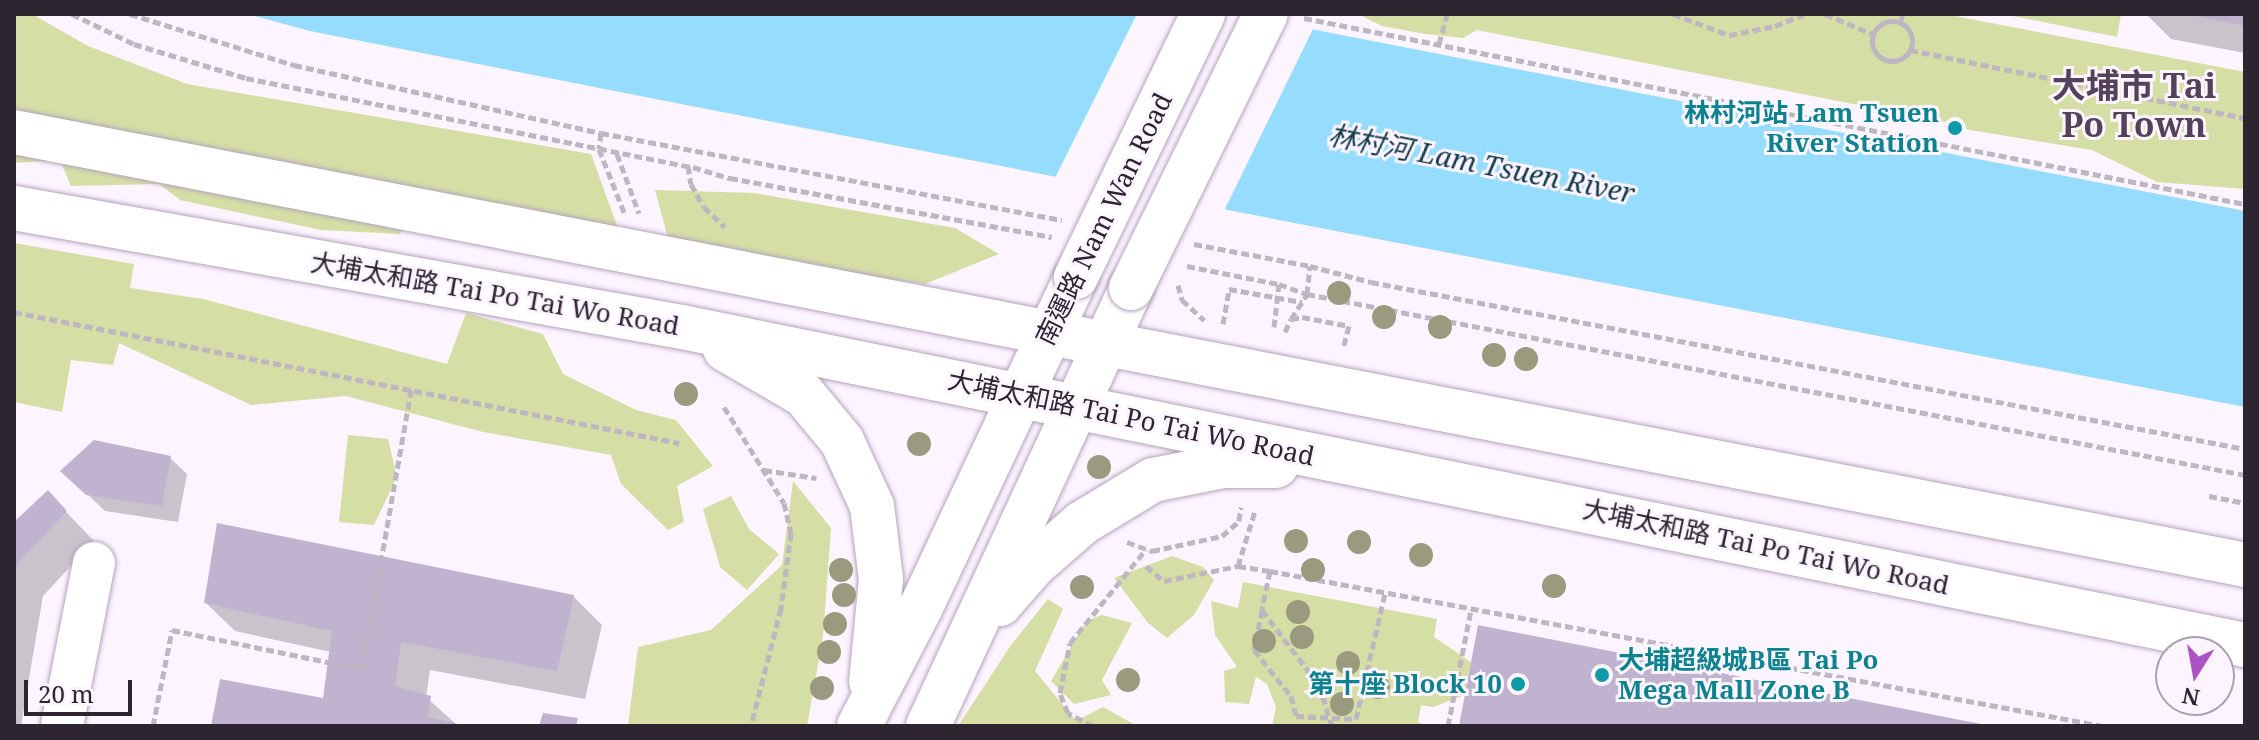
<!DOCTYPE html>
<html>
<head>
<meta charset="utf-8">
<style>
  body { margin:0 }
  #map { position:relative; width:2259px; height:740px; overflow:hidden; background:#fcf4ff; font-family:"Noto Serif","Noto Sans TC",serif }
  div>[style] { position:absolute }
  .green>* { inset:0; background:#d4dea5 }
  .water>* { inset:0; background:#96dcfc }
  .pier>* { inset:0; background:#fcf4ff }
  .shadow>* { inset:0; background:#0003 }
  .building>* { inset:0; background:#bfb3d0 }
  .path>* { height:5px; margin-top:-2.5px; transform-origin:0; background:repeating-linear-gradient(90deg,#beb6c1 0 8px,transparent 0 12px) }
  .path>.ring { margin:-2.5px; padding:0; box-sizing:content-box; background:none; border:5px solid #beb6c1; border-radius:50% }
  .roads { filter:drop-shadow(0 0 2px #b6a3bd) drop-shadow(0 0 2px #b6a3bd) }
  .minor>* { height:42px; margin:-21px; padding:0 21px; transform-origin:21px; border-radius:21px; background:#fff }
  .major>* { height:44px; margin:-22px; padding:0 22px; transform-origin:22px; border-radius:22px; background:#fff }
  .path-bridge>* { height:5px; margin-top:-2.5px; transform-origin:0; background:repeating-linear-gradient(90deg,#beb6c1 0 8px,transparent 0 12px) }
  .bridges { filter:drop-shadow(0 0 2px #b6a3bd) drop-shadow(0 0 2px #b6a3bd) }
  .major-bridge>* { height:44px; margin:-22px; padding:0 22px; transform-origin:22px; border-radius:22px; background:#fff }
  .trees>* { width:24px; height:24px; margin:-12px; border-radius:50%; background:#999a7e }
  .dots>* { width:22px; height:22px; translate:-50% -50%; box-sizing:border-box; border:4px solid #fcf4ff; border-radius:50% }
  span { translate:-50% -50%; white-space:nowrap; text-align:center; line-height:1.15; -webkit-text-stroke:6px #fcf4ff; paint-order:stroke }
  .culture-label { font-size:26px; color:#0d838f; font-weight:700 }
  .right { translate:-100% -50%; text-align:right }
  .left { translate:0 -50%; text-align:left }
  .street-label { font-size:26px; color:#2d2630 }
  .water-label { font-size:28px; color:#133c4c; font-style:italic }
  .district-label { font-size:34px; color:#534259; font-weight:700 }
  .frame { position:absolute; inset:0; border:16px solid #2d2630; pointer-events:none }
  .north { position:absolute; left:2155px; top:636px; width:80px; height:80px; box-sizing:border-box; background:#fcf4ff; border:2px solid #a9a2ac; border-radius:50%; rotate:191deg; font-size:22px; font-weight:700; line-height:32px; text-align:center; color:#2d2630 }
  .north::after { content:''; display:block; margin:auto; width:28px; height:36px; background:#aa53c1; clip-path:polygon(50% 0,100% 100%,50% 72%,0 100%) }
  .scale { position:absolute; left:24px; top:680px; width:108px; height:36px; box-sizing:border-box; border:4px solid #2d2630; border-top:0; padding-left:10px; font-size:24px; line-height:28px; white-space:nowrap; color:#2d2630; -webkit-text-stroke:6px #fcf4ff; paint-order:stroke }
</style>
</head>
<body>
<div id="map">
  <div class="green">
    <div style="clip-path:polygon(14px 14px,32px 14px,88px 46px,187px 84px,591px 154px,618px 228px,431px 190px,400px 234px,321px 230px,180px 200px,159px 184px,71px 186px,60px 160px,14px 163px)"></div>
    <div style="clip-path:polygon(1358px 14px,1944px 14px,2245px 72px,2245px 189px,2157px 182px,2092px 150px,1952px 127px,1955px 124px,1477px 30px,1463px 38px,1425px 34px,1382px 26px)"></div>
    <div style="clip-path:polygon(2003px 14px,2121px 14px,2117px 37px)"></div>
    <div style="clip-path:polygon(655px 190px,754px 193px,955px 228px,999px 254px,925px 284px,739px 258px,669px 242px)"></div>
    <div style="clip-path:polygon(14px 243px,134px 264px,130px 288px,203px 299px,447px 364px,466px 313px,543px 334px,563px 374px,636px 410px,676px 420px,713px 466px,677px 486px,684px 522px,668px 530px,621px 484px,611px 455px,483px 432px,346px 396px,251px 405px,119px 343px,113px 365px,71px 360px,62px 412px,14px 402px)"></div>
    <div style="clip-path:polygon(348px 435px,388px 439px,397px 477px,374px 525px,339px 522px)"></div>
    <div style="clip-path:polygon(793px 481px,831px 528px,823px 637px,807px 726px,628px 726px,638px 647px,711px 630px,782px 565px)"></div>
    <div style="clip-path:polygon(731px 496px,749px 529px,779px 554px,747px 590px,720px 567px,703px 509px)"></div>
    <div style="clip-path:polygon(1172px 556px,1203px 567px,1214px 580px,1194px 615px,1167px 638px,1148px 623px,1114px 578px)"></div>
    <div style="clip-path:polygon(1243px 582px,1437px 619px,1434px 637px,1471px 662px,1465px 695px,1433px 707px,1421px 705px,1418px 722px,1427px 726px,1272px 726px,1276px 707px,1267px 684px,1256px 677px,1249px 704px,1225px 702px,1224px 671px,1237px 667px,1215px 635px,1211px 601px,1238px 608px)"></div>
    <div style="clip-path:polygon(1048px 599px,1063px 609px,1035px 671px,1076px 721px,1103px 707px,1137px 726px,958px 726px,1011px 645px)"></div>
    <div style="clip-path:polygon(1102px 615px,1132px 623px,1102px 680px,1111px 695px,1074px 704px,1051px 681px,1086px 621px)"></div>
  </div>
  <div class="water">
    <div style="clip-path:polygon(248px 14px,1234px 14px,2245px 211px,2245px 407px,686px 105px,310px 31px)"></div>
  </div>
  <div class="pier">
    <div style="clip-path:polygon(1137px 14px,1255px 14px,1315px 25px,1223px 213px,1054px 180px)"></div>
  </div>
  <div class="shadow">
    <div style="clip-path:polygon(2146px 14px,2245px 14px,2245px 53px,2171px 39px)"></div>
    <div style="clip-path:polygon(170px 458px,187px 474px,178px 522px,105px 511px,63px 471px)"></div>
    <div style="clip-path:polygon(48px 493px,94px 541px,43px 596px,21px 726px,14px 726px,14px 525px)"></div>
    <div style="clip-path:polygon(573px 596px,602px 625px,585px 699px,430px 670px,426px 697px,457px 725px,463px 726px,213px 726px,325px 700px,331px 652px,235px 631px,206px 603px)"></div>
  </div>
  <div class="building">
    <div style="clip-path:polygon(2191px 14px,2245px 14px,2245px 26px,2191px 15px)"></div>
    <div style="clip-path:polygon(94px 440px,171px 456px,162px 506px,86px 495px,60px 471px)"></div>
    <div style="clip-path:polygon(48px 490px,67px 511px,14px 567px,14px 522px)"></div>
    <div style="clip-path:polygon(217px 523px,574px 595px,557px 671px,401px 642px,395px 686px,431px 696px,428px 717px,466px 726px,211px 726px,220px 679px,323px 698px,332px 631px,204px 603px)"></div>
    <div style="clip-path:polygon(1478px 625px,1986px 725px,1986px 726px,1459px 726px)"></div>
    <div style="clip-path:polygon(543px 713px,578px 718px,576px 726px,539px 726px)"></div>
  </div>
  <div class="path">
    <div style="left:72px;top:14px;width:69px;rotate:25.8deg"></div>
    <div style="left:134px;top:44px;width:117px;rotate:16.9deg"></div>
    <div style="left:246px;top:78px;width:456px;rotate:11.3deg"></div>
    <div style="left:693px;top:167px;width:39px;rotate:17deg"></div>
    <div style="left:730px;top:178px;width:327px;rotate:10.4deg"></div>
    <div style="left:130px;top:14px;width:172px;rotate:17.3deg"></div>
    <div style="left:294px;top:65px;width:314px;rotate:12.5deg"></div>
    <div style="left:601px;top:133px;width:469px;rotate:10.7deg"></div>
    <div style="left:1673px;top:14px;width:60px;rotate:20.6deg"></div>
    <div style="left:1729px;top:35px;width:47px;rotate:-11.1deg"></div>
    <div style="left:1775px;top:26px;width:31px;rotate:-22deg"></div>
    <div style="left:1825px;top:14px;width:52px;rotate:22.6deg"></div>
    <div style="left:1304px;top:18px;width:959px;rotate:11.18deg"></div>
    <div class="ring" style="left:1872px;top:21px;width:35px;height:35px"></div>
    <div style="left:1900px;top:23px;width:9px;rotate:-72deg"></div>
    <div style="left:1439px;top:44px;width:31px;rotate:-75deg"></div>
    <div style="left:1910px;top:50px;width:342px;rotate:11.5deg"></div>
    <div style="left:601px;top:133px;width:16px;rotate:97deg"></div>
    <div style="left:599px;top:149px;width:68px;rotate:68.4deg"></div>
    <div style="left:617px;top:154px;width:63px;rotate:69.6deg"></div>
    <div style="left:688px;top:166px;width:18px;rotate:81deg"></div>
    <div style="left:691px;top:184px;width:26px;rotate:61deg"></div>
    <div style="left:704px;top:207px;width:29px;rotate:44deg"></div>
    <div style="left:1194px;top:244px;width:118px;rotate:10.7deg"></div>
    <div style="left:1310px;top:266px;width:63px;rotate:14.7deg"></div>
    <div style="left:1371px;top:282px;width:890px;rotate:10.82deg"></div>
    <div style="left:1187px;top:266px;width:94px;rotate:11.1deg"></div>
    <div style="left:1279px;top:284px;width:30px;rotate:20deg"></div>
    <div style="left:1307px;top:294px;width:955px;rotate:10.92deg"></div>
    <div style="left:1182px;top:300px;width:30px;rotate:42deg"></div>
    <div style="left:14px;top:312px;width:678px;rotate:11.14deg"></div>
    <div style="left:1291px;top:319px;width:30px;rotate:-57deg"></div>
    <div style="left:1307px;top:294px;width:28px;rotate:-84deg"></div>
    <div style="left:1223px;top:324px;width:36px;rotate:-80deg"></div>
    <div style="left:1229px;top:289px;width:74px;rotate:10.1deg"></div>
    <div style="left:1274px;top:327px;width:43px;rotate:-83.4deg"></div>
    <div style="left:1285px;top:332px;width:14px;rotate:-65deg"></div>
    <div style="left:1291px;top:319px;width:11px;rotate:-10deg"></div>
    <div style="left:1302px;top:317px;width:48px;rotate:10.8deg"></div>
    <div style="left:1349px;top:326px;width:23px;rotate:105deg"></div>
    <div style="left:724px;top:407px;width:113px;rotate:58deg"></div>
    <div style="left:784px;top:503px;width:31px;rotate:77deg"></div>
    <div style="left:791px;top:533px;width:76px;rotate:97.6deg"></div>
    <div style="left:781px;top:608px;width:122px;rotate:104.3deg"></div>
    <div style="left:764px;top:470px;width:53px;rotate:8.7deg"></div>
    <div style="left:2209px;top:496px;width:37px;rotate:11deg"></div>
    <div style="left:1127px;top:542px;width:27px;rotate:20deg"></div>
    <div style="left:1152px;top:551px;width:72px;rotate:-12.1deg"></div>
    <div style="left:1222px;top:536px;width:23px;rotate:-41deg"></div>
    <div style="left:1239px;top:521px;width:14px;rotate:-82deg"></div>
    <div style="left:1146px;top:566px;width:23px;rotate:40deg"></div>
    <div style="left:1164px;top:581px;width:76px;rotate:-11.5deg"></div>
    <div style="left:1238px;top:566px;width:58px;rotate:-72.8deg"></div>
    <div style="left:1238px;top:566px;width:32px;rotate:9deg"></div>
    <div style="left:1270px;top:571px;width:40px;rotate:102deg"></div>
    <div style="left:1262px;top:610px;width:94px;rotate:52.8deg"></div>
    <div style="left:1319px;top:685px;width:43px;rotate:72.4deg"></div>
    <div style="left:1270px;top:571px;width:847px;rotate:10.54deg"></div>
    <div style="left:1262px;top:610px;width:41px;rotate:101.3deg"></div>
    <div style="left:1254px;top:650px;width:59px;rotate:51.2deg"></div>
    <div style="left:1291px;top:696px;width:21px;rotate:76deg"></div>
    <div style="left:1296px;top:716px;width:60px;rotate:2.9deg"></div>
    <div style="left:1356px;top:719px;width:129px;rotate:-77deg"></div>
    <div style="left:153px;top:726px;width:98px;rotate:-78.8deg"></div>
    <div style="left:172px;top:630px;width:194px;rotate:11.6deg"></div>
    <div style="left:362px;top:669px;width:283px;rotate:-80deg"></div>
    <div style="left:1093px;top:726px;width:28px;rotate:-153deg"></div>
    <div style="left:1068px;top:713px;width:22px;rotate:-112deg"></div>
    <div style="left:1060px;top:693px;width:51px;rotate:-78.7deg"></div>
    <div style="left:1070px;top:643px;width:121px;rotate:-51deg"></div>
    <div style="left:1448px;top:726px;width:118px;rotate:-78.8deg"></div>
  </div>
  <div class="roads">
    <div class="minor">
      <div style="left:62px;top:726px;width:166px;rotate:-78.9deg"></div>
    </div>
    <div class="major">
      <div style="left:14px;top:132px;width:2273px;rotate:10.98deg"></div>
      <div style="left:14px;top:208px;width:679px;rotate:10.1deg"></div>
      <div style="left:682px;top:327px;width:1595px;rotate:11.5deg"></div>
      <div style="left:725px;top:349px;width:91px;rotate:30.2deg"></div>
      <div style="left:804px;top:395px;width:60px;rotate:50.4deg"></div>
      <div style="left:842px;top:441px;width:72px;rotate:65.2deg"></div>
      <div style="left:872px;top:506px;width:74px;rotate:83deg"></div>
      <div style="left:881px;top:579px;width:103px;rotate:95.5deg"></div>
      <div style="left:1000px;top:604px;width:50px;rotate:-49deg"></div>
      <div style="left:1033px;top:566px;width:65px;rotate:-41.3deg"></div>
      <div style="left:1082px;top:523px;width:83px;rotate:-31.2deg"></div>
      <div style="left:1153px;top:480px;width:72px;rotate:-11.2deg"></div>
      <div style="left:1224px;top:466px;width:52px"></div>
      <div style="left:859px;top:726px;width:132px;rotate:-62.5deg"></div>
      <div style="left:920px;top:609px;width:367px;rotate:-64.8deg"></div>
      <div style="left:928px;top:726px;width:483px;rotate:-65.1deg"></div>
    </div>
  </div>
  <div class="path-bridge">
    <div style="left:1178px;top:285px;width:16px;rotate:75deg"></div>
  </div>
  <div class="bridges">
    <div class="major-bridge">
      <div style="left:1076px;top:277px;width:292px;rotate:-64.2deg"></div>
      <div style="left:1131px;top:288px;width:305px;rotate:-63.8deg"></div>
    </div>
  </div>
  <div class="trees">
    <div style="left:1339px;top:293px"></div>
    <div style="left:1384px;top:317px"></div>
    <div style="left:1440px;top:327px"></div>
    <div style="left:1494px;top:355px"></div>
    <div style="left:1526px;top:359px"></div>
    <div style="left:686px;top:394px"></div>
    <div style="left:919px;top:444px"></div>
    <div style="left:1099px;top:467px"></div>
    <div style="left:1296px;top:541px"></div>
    <div style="left:1359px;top:542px"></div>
    <div style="left:1421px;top:555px"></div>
    <div style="left:841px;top:570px"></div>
    <div style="left:1313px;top:570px"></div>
    <div style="left:1554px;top:586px"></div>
    <div style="left:1082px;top:587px"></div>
    <div style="left:844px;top:595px"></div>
    <div style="left:1298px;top:612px"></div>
    <div style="left:835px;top:624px"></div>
    <div style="left:1302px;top:637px"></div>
    <div style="left:1264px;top:641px"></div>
    <div style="left:829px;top:652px"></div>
    <div style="left:1348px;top:663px"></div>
    <div style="left:1128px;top:680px"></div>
    <div style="left:1378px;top:687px"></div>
    <div style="left:822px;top:688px"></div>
    <div style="left:1342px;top:704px"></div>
  </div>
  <div class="dots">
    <div style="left:1955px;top:128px;background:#0f9aa8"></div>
    <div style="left:1602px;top:675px;background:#0f9aa8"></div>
    <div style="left:1518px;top:684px;background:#0f9aa8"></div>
  </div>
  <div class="culture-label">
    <span class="right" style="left:1939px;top:128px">林村河站 Lam Tsuen<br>River Station</span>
    <span class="left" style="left:1618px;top:675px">大埔超級城B區 Tai Po<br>Mega Mall Zone B</span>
    <span class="right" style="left:1502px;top:684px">第十座 Block 10</span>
  </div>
  <div class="street-label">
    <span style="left:1104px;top:219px;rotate:-64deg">南運路 Nam Wan Road</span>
    <span style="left:495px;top:294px;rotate:10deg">大埔太和路 Tai Po Tai Wo Road</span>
    <span style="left:1131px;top:418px;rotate:12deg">大埔太和路 Tai Po Tai Wo Road</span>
    <span style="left:1766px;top:547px;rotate:12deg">大埔太和路 Tai Po Tai Wo Road</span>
  </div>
  <div class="water-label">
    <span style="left:1482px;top:163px;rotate:11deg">林村河 Lam Tsuen River</span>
  </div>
  <div class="district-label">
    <span style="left:2134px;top:105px">大埔市 Tai<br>Po Town</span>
  </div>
  <div class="frame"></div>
  <div class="north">N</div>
  <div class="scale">20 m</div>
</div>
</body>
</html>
